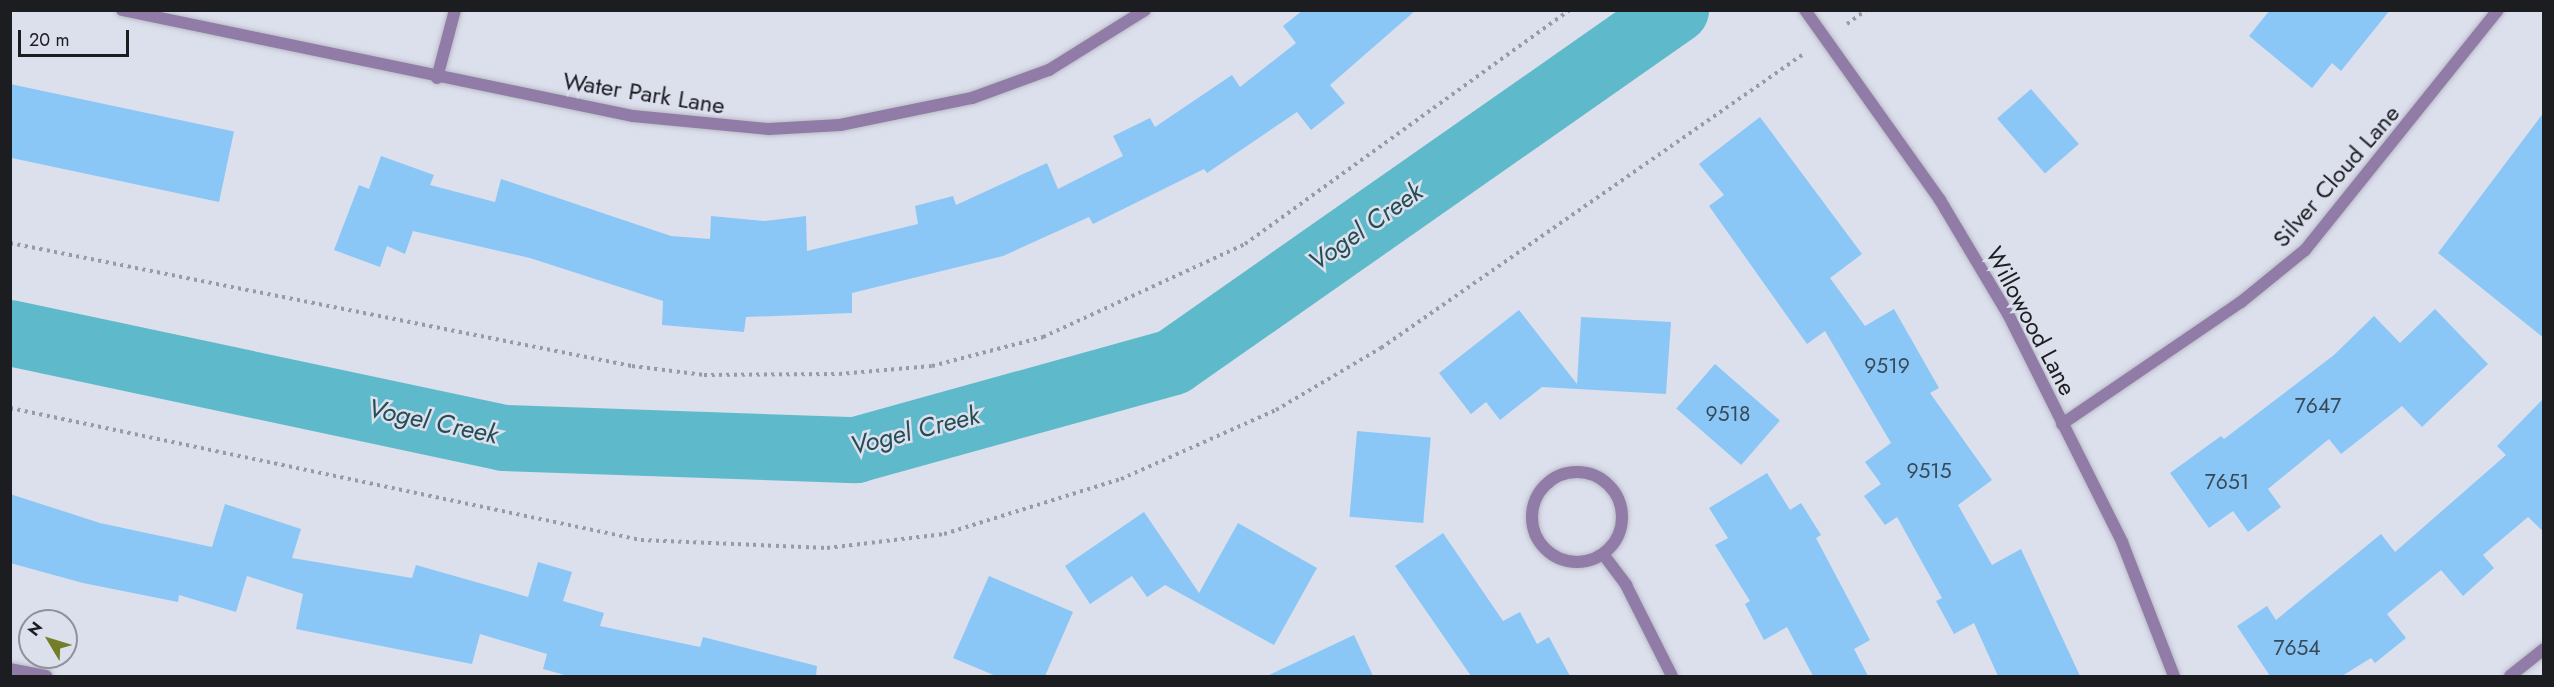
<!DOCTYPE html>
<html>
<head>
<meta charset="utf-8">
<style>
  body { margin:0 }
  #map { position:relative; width:2554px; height:687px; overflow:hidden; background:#dcdfec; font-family:Jost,sans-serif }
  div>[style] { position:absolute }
  .river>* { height:66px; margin:-33px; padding:0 33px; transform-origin:33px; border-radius:33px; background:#5ebacb }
  .building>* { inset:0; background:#8bc7f6; transform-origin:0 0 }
  .path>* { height:4px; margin-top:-2px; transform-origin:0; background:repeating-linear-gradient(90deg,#989ba4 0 3px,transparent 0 7.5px) }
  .roads { filter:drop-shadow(0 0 2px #b9bcc7) drop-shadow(0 0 2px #b9bcc7) }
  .minor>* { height:12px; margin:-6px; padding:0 6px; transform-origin:6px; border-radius:6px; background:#917ca8 }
  .minor>.ring { margin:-6px; padding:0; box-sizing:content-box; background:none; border:12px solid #917ca8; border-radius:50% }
  .tertiary>* { height:12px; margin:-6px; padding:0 6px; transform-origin:6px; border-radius:6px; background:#917ca8 }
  span { translate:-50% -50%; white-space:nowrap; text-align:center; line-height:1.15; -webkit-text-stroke:5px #dcdfec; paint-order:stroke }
  .number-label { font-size:21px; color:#374856 }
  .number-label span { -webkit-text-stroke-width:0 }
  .street-label { font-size:24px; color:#1b1d21 }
  .water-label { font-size:26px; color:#234e55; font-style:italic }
  .frame { position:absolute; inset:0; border:12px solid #1b1d21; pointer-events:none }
  .north { position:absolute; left:18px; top:609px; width:60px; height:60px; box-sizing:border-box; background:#dcdfec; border:2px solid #8f919b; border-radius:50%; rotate:308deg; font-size:16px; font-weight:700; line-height:24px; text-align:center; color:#1b1d21 }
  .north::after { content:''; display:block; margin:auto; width:21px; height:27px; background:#747e29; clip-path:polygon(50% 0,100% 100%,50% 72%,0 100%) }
  .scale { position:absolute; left:18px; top:30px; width:111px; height:27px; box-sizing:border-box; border:3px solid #1b1d21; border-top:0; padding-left:8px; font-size:18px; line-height:21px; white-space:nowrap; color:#1b1d21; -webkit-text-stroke:4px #dcdfec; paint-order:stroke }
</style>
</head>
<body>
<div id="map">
  <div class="river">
    <div style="left:10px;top:333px;width:505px;rotate:12deg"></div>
    <div style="left:504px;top:438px;width:352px;rotate:2deg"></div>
    <div style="left:856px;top:450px;width:329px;rotate:-15.5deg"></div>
    <div style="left:1173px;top:362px;width:614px;rotate:-34.98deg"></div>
  </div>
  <div class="building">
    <div style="clip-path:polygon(1303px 10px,1416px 10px,1330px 85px,1345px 103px,1311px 130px,1297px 112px,1207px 173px,1204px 169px,1093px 224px,1089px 217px,1003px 256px,852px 293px,852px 313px,746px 317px,744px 332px,662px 325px,663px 301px,530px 258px,413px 231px,405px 254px,387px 246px,380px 267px,334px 250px,359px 185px,369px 189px,381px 156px,434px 175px,430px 185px,495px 202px,501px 179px,671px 236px,710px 239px,711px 216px,765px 221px,806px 216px,807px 251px,918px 224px,915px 206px,953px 196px,956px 205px,1047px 163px,1058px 189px,1123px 156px,1113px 136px,1150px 118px,1155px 127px,1232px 75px,1240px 87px,1296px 43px,1283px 26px)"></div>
    <div style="clip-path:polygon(2270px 10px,2390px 10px,2341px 71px,2332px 63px,2312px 88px,2249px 36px)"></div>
    <div style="left:10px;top:84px;width:229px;height:72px;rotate:12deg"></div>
    <div style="left:2031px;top:89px;width:73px;height:45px;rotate:49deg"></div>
    <div style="clip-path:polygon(2544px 112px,2544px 338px,2438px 253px)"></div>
    <div style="clip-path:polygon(1760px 117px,1862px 254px,1830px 278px,1865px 326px,1894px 309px,1939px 388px,1930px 393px,1992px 480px,1958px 505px,1992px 565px,2021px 549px,2080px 676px,1998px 676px,1974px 623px,1954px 634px,1936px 601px,1942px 598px,1897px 517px,1885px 525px,1864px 496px,1881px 484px,1865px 462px,1891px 443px,1825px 331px,1807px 344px,1709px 206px,1724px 195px,1699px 164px)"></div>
    <div style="clip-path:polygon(2435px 309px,2488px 364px,2422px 427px,2402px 406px,2341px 454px,2329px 439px,2268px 489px,2281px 507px,2248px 532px,2233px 511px,2209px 528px,2170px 473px,2221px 436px,2224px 439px,2334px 355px,2374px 316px,2400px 343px)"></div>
    <div style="clip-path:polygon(1519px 310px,1577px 384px,1581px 317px,1671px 322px,1666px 394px,1542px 387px,1500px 420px,1486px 402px,1471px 414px,1439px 373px)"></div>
    <div style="left:1715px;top:364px;width:86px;height:59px;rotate:41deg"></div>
    <div style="clip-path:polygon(2544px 398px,2544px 532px,2528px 517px,2483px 555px,2494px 568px,2463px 596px,2441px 570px,2387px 614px,2406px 638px,2375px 663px,2371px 658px,2342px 676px,2270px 676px,2237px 626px,2267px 606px,2276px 620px,2381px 534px,2395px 552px,2506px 455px,2497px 446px)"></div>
    <div style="left:1357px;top:431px;width:74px;height:86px;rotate:5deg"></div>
    <div style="clip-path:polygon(1767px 473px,1790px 510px,1801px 503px,1821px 535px,1816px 538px,1870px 640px,1854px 649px,1868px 676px,1813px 676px,1787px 627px,1764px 640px,1745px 604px,1750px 601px,1715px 545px,1728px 538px,1709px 508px)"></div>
    <div style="clip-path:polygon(10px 494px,100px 523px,212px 547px,225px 504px,301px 529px,292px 558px,412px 578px,416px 565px,528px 597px,538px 562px,572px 572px,563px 601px,604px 613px,600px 626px,700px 647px,703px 637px,817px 666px,816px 676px,568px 676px,543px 669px,547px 654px,480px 634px,472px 664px,296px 629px,303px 594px,247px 576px,236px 612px,179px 595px,178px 602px,83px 583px,10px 563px)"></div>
    <div style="clip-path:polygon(1144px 512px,1199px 593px,1238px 523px,1317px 568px,1274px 645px,1165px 585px,1147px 597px,1132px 576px,1090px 604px,1065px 566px)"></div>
    <div style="clip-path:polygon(1443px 533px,1503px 621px,1520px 612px,1537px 644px,1549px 637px,1570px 676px,1471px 676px,1395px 566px)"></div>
    <div style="clip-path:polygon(989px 576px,1073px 612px,1045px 676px,996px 676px,953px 658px)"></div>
    <div style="clip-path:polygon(1354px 635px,1373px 676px,1267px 676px)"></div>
  </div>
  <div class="path">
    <div style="left:1847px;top:24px;width:24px;rotate:-36deg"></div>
    <div style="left:10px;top:243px;width:634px;rotate:11.19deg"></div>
    <div style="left:632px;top:366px;width:73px;rotate:7.1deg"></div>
    <div style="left:704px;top:375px;width:135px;rotate:-0.4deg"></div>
    <div style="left:839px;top:374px;width:93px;rotate:-4.9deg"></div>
    <div style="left:932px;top:366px;width:115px;rotate:-14.6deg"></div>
    <div style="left:1043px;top:337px;width:222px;rotate:-24.7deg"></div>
    <div style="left:1245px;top:244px;width:400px;rotate:-35.8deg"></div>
    <div style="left:10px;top:408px;width:645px;rotate:11.82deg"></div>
    <div style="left:641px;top:540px;width:186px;rotate:2.5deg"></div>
    <div style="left:827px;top:548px;width:118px;rotate:-6.8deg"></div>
    <div style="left:944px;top:534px;width:185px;rotate:-17.3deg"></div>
    <div style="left:1121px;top:479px;width:170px;rotate:-24deg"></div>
    <div style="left:1276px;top:410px;width:122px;rotate:-30.6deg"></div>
    <div style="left:1381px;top:348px;width:517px;rotate:-34.83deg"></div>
  </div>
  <div class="roads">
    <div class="minor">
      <div style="left:122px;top:10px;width:522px;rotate:11.72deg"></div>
      <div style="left:633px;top:116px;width:137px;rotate:5.5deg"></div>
      <div style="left:769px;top:129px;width:71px;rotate:-3.2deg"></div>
      <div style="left:840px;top:125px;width:135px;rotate:-11.6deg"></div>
      <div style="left:972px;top:98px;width:82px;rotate:-20deg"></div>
      <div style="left:1049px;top:70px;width:113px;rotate:-32deg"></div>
      <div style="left:437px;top:78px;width:70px;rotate:-75.2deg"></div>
      <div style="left:2062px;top:424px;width:217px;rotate:-34.3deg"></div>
      <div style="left:2241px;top:302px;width:82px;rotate:-39.1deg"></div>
      <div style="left:2305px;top:250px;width:308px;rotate:-51.2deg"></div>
      <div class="ring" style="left:1532px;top:472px;width:78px;height:78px"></div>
      <div style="left:1603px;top:554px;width:39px;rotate:53deg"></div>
      <div style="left:1626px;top:585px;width:102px;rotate:63.2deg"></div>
    </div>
    <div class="tertiary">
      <div style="left:1805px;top:10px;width:233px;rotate:54.6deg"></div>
      <div style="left:1940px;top:200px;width:133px;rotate:59.2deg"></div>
      <div style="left:2008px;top:314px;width:255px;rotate:63.4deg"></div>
      <div style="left:2122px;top:542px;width:144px;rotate:68.8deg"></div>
      <div style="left:10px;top:669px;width:37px;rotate:11deg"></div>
      <div style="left:2510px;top:676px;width:43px;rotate:-38.5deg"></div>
    </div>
  </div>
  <div class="number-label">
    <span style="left:1887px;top:366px">9519</span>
    <span style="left:2318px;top:406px">7647</span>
    <span style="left:1728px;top:414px">9518</span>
    <span style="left:1929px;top:471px">9515</span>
    <span style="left:2227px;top:482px">7651</span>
    <span style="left:2297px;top:648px">7654</span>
  </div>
  <div class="street-label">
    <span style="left:644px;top:93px;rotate:9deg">Water Park Lane</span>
    <span style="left:2336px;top:176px;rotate:-49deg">Silver Cloud Lane</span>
    <span style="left:2031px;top:321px;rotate:62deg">Willowood Lane</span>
  </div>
  <div class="water-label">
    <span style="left:1366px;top:227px;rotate:-35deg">Vogel Creek</span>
    <span style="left:433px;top:422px;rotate:12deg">Vogel Creek</span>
    <span style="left:915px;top:431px;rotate:-14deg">Vogel Creek</span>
  </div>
  <div class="frame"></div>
  <div class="north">N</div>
  <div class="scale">20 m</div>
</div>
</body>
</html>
